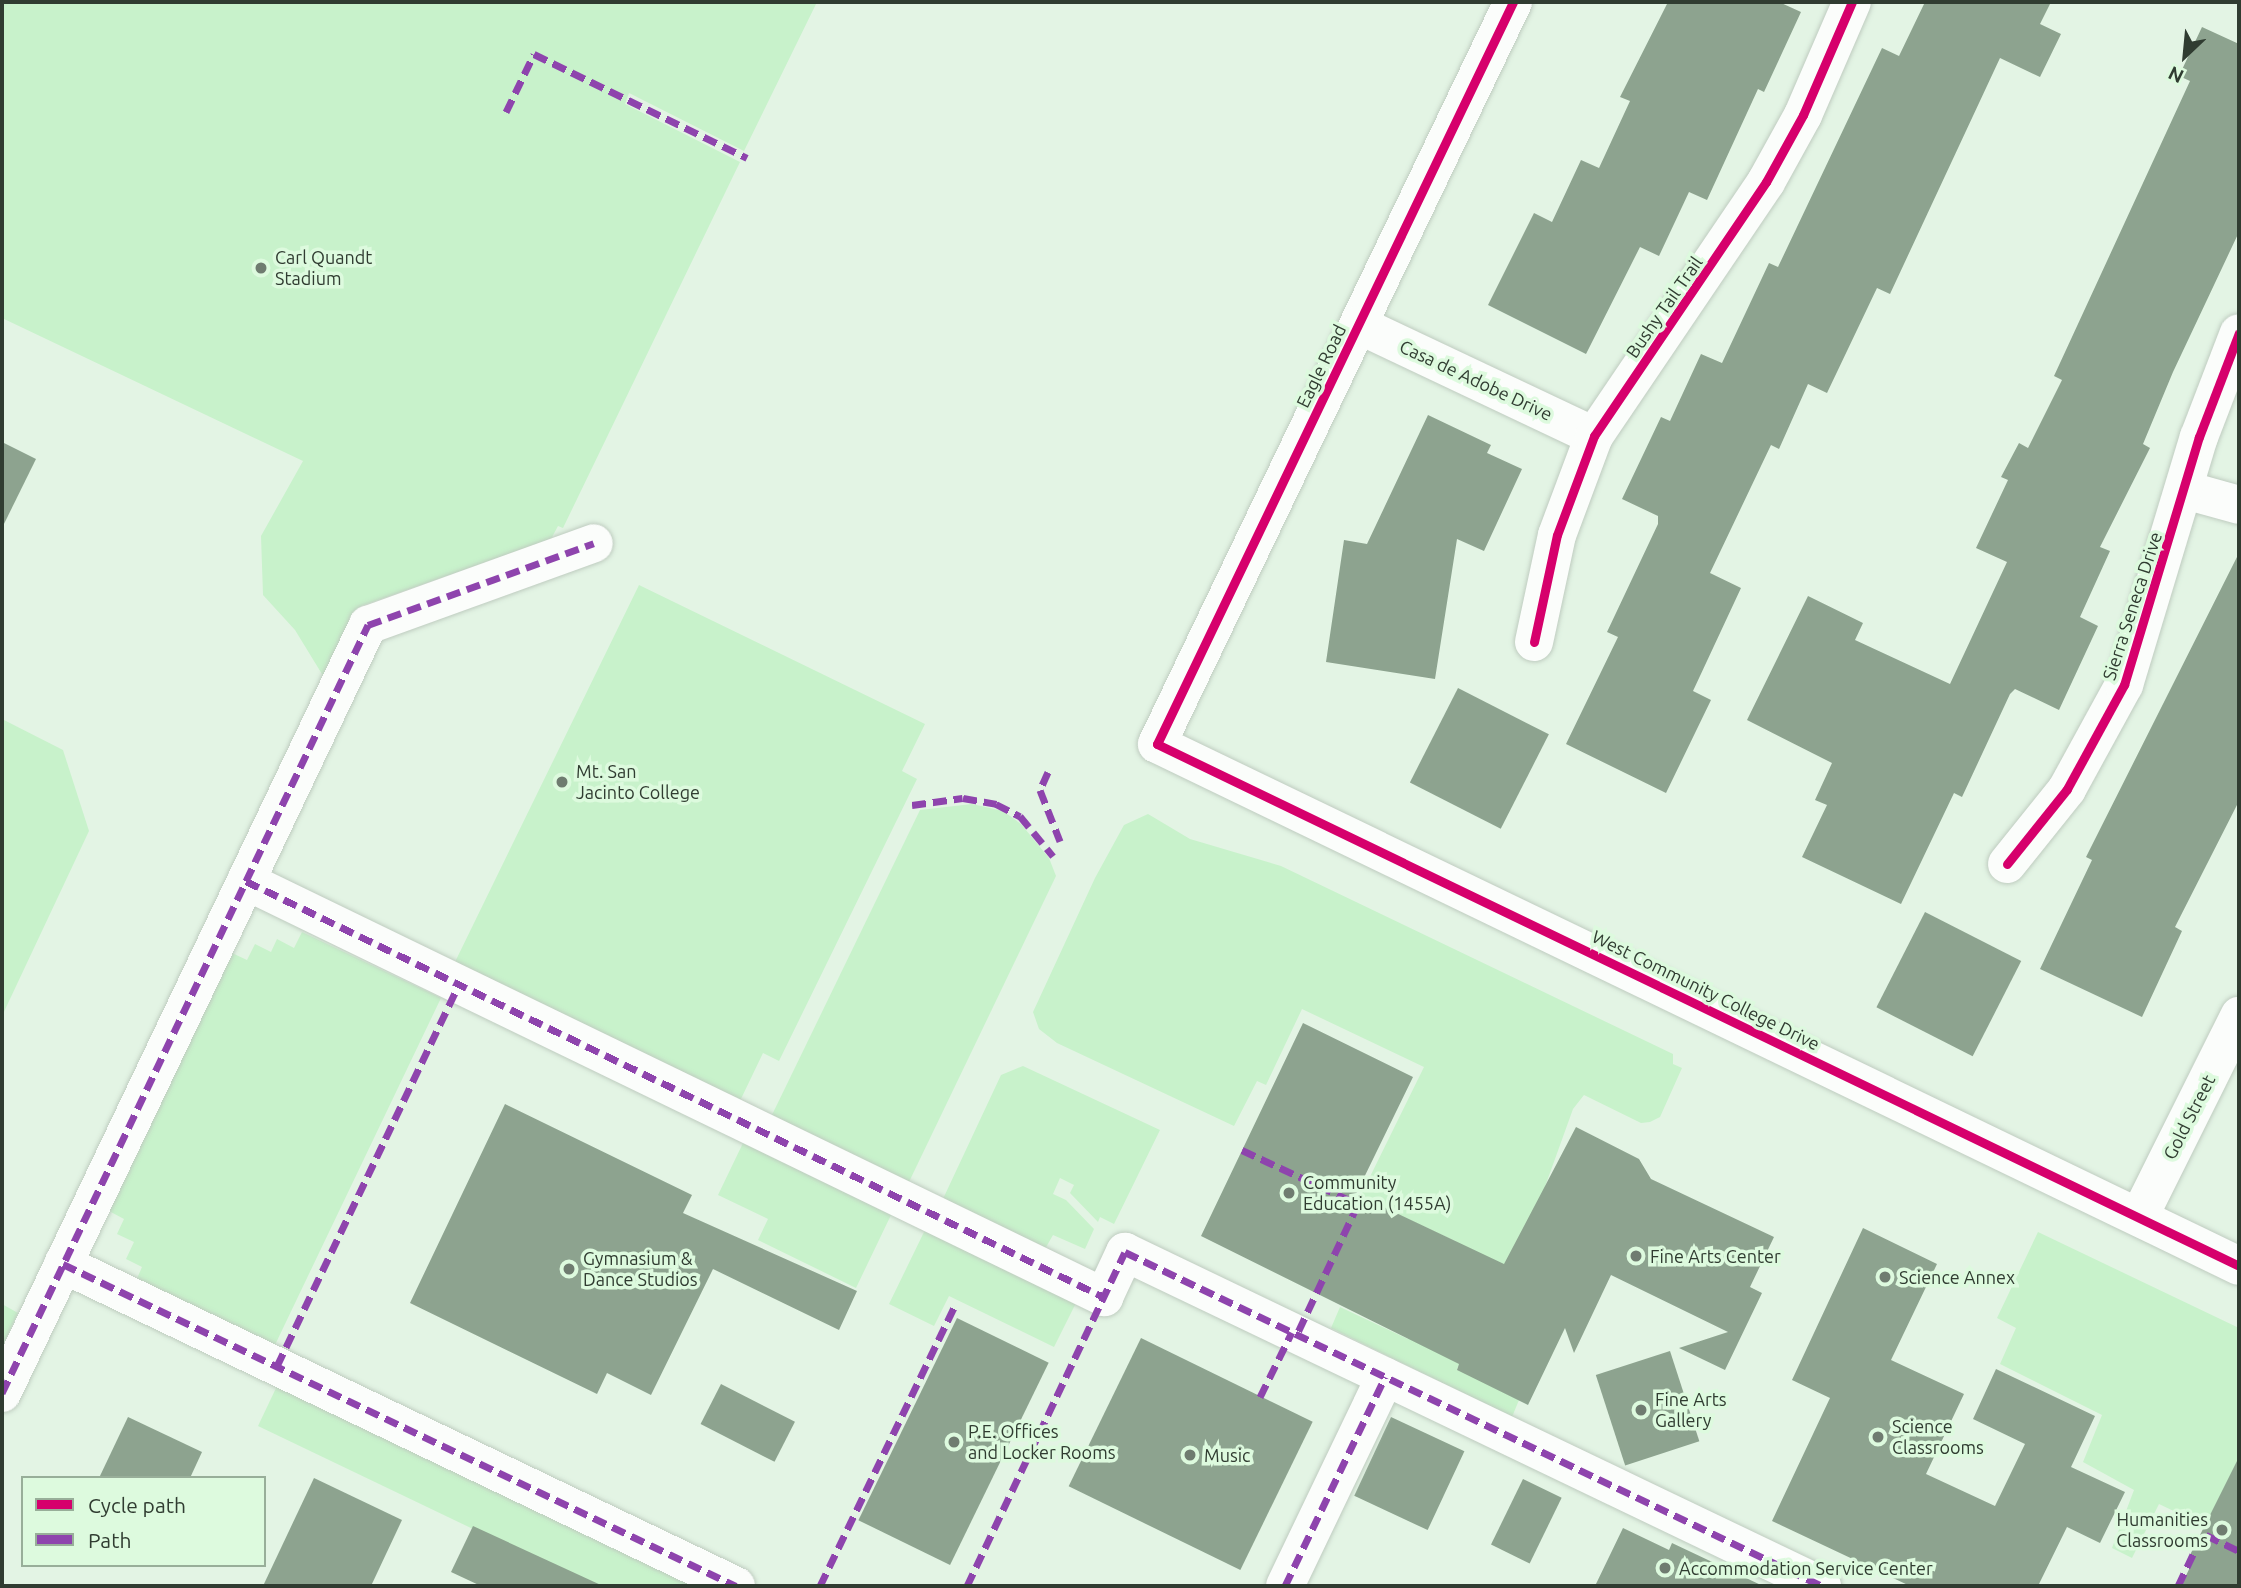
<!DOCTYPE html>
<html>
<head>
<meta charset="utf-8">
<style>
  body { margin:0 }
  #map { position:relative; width:2241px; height:1588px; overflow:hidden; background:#e3f4e4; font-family:Ubuntu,sans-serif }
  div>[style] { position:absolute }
  .green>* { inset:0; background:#c8f2cb }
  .building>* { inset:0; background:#8da38f; transform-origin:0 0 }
  .roads { filter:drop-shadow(0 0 2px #bfccc0) drop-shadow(0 0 2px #bfccc0) }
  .street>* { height:38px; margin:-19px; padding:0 19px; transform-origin:19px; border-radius:19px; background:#fbfdfb }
  .quiet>* { height:7px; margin-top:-3.5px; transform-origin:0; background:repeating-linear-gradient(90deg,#8e44ad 0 14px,transparent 0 21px) }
  .cycleway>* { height:9px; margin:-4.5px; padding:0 4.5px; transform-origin:4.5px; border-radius:4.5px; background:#d6006c }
  .dots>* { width:19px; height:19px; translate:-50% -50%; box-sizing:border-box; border:4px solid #ddfade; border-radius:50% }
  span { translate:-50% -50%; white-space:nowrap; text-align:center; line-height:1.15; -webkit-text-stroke:7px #ddfade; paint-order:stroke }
  .poi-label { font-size:18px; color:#303c31 }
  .left { translate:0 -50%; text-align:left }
  .right { translate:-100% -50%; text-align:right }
  .street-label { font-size:18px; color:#303c31 }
  .frame { position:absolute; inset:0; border:4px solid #303c31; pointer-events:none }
  .legend { position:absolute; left:21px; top:1476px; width:245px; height:91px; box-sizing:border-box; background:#ddfade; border:2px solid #98ae99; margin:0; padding:9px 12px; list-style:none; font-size:21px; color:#303c31 }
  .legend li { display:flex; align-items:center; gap:14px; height:35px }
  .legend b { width:35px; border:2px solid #98ae99 }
  .north { position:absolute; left:2150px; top:21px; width:70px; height:70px; -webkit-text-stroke:5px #ddfade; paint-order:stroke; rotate:206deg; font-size:19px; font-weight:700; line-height:28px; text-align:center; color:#303c31 }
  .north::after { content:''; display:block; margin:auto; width:24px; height:32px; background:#303c31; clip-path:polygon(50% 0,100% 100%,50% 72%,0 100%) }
</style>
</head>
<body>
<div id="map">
  <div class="green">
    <div style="clip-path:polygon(2px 2px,817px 2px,744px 151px,629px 93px,625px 104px,740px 162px,563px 528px,558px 526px,551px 539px,361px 606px,325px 679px,295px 630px,263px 595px,261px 536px,303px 461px,2px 318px)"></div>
    <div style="clip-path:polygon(639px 585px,925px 724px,902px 771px,917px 779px,779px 1061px,763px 1053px,739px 1103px,454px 964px)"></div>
    <div style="clip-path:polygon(2px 719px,63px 750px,89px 831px,2px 1016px)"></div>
    <div style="clip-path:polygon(972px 804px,1003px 811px,1021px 824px,1049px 858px,1056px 876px,908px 1184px,771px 1117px,920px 810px)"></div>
    <div style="clip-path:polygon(1148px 814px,1190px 839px,1281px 866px,1673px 1054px,1673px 1064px,1682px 1068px,1660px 1117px,1650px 1122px,1641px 1123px,1584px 1095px,1573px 1109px,1542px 1195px,1490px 1291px,1494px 1294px,1457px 1369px,1519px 1400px,1512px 1417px,1331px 1328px,1340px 1307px,1408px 1339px,1455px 1241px,1360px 1197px,1424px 1067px,1302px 1009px,1266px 1085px,1257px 1081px,1234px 1126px,1057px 1043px,1039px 1029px,1033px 1012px,1095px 878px,1124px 825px)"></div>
    <div style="clip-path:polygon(302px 932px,441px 998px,274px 1347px,136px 1281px,142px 1267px,126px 1259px,134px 1242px,117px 1234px,124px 1219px,109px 1211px,232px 953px,247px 960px,255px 944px,271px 952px,277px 939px,294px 948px)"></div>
    <div style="clip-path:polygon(1023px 1066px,1160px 1130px,1114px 1224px,1100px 1217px,1098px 1222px,1070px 1193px,1074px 1185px,1060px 1178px,1053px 1194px,1066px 1200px,1094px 1229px,1085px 1249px,1053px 1235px,1045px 1249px,942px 1201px,1001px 1075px)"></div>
    <div style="clip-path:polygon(743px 1143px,891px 1215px,856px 1288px,758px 1240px,768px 1219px,718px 1195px)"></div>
    <div style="clip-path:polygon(925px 1230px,1076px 1303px,1054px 1347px,949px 1296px,934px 1326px,889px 1304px)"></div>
    <div style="clip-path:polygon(2038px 1232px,2239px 1328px,2239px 1481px,2230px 1477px,2205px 1526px,2159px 1504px,2132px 1558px,2112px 1548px,2134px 1490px,2083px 1462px,2102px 1415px,2000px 1364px,2016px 1328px,1997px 1318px)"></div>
    <div style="clip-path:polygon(2px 1304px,18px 1313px,2px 1347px)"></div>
    <div style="clip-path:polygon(277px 1386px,695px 1586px,592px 1586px,258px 1426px)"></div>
  </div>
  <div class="building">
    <div style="clip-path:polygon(1668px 2px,1779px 2px,1801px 12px,1764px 92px,1758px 89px,1707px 200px,1689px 192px,1659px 256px,1640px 247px,1586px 354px,1488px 305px,1534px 213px,1552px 222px,1581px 160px,1599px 168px,1630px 101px,1620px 97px)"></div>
    <div style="clip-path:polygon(1925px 2px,2051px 2px,2040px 24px,2061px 34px,2040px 77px,2000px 58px,1890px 294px,1877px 288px,1827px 393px,1808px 384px,1779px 449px,1771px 445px,1710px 573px,1741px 588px,1693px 691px,1711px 700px,1666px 793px,1566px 744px,1618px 637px,1607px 632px,1658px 524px,1658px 516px,1622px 499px,1661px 417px,1670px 421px,1701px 354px,1722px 363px,1769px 263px,1778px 267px,1882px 48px,1899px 56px)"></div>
    <div style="clip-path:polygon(2202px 27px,2239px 44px,2239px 232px,2173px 372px,2143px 444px,2150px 448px,2100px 547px,2110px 551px,2080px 617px,2098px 626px,2059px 710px,2015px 689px,2010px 694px,1962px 797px,1954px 793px,1901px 904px,1802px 857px,1827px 805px,1815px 800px,1832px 763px,1747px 720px,1808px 596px,1863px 623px,1855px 640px,1950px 684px,2007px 562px,1976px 548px,2008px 480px,2001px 477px,2019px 443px,2028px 448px,2062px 380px,2054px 376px,2190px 81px,2179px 76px)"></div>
    <div style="clip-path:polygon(1428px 415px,1491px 445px,1487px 453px,1522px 469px,1484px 551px,1457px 539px,1435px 679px,1326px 662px,1344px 540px,1367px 544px)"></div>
    <div style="clip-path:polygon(2px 442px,36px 459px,2px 528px)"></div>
    <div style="clip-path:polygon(2239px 553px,2239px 801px,2175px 927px,2182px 931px,2142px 1017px,2040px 969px,2092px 860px,2086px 857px)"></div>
    <div style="left:1458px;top:688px;width:102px;height:106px;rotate:27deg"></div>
    <div style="left:1925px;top:912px;width:108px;height:107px;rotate:27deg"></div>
    <div style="clip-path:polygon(1303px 1023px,1413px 1077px,1356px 1194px,1504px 1264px,1576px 1127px,1639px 1159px,1651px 1179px,1774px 1237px,1750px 1287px,1762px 1293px,1725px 1370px,1679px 1348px,1728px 1332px,1611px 1275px,1574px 1353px,1565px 1328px,1528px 1405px,1457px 1370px,1459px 1364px,1201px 1236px)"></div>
    <div style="clip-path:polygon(505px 1104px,692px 1195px,683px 1213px,857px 1291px,839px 1330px,713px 1269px,651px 1395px,607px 1373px,597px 1394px,410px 1303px)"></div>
    <div style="clip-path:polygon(1863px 1228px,1937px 1264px,1891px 1360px,1964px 1394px,1926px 1474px,1995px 1506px,2025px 1444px,1973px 1419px,1996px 1369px,2095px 1416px,2071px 1467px,2125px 1492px,2100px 1543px,2067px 1527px,2038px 1586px,1910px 1586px,1772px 1521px,1830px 1398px,1792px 1380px)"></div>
    <div style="left:957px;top:1318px;width:102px;height:225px;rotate:26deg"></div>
    <div style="left:1141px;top:1338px;width:191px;height:165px;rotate:26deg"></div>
    <div style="left:1670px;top:1351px;width:95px;height:78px;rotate:72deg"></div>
    <div style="left:721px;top:1384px;width:83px;height:45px;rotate:27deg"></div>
    <div style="clip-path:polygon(128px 1417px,202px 1452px,190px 1478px,99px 1478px)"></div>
    <div style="left:1391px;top:1417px;width:81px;height:87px;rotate:25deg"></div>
    <div style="clip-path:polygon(2239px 1457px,2239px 1586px,2181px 1586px,2193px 1561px,2188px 1559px)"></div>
    <div style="clip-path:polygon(314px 1478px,402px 1520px,371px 1586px,263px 1586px)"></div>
    <div style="left:1523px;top:1479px;width:43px;height:73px;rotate:26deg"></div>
    <div style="clip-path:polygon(473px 1526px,603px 1586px,481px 1586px,451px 1572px)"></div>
    <div style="clip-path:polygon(1623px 1528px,1669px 1550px,1672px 1543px,1763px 1586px,1595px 1586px)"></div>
  </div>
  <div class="roads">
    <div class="street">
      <div style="left:1513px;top:2px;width:823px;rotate:115.63deg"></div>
      <div style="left:1157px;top:744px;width:1201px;rotate:25.75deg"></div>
      <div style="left:1359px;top:325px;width:260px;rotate:25.3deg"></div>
      <div style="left:2185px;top:490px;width:56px;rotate:15.5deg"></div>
      <div style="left:1534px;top:642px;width:109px;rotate:-77.9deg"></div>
      <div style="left:1557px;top:535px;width:106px;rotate:-69.5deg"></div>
      <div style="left:1594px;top:436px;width:307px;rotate:-55.9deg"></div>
      <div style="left:1766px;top:182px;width:77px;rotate:-61.1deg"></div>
      <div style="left:1803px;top:115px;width:123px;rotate:-66.6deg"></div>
      <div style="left:2007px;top:864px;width:96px;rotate:-51.3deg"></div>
      <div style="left:2067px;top:789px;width:119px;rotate:-61.3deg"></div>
      <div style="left:2124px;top:685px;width:259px;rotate:-73.2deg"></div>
      <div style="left:2199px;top:437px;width:111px;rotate:-69deg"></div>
      <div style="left:246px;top:881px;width:954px;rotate:25.87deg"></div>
      <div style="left:1104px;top:1297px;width:50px;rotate:-65deg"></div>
      <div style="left:1125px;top:1252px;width:773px;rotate:25.6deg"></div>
      <div style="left:2139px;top:1217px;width:225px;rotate:-63.5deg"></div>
      <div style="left:63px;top:1264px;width:746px;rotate:25.57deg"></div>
      <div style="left:2px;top:1393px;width:851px;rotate:-64.52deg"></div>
      <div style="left:368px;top:625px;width:240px;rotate:-19.9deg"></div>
      <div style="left:1285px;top:1586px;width:232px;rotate:-64.4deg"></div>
    </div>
  </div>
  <div class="quiet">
    <div style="left:506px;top:112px;width:64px;rotate:-64.2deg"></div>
    <div style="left:534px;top:54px;width:237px;rotate:26deg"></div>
    <div style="left:1048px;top:772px;width:20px;rotate:114deg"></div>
    <div style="left:1040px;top:790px;width:55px;rotate:68.6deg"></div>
    <div style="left:912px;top:805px;width:51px;rotate:-7.8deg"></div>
    <div style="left:963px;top:798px;width:34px;rotate:10deg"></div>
    <div style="left:996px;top:804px;width:27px;rotate:27deg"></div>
    <div style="left:1020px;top:816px;width:52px;rotate:50.5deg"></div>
    <div style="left:246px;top:881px;width:954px;rotate:25.87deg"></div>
    <div style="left:1242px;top:1150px;width:128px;rotate:25deg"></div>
    <div style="left:1358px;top:1204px;width:144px;rotate:115.1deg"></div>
    <div style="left:63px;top:1264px;width:746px;rotate:25.57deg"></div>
    <div style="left:277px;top:1366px;width:422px;rotate:-64.5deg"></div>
    <div style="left:2px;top:1393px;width:851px;rotate:-64.52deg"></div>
    <div style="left:368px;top:625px;width:240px;rotate:-19.9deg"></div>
    <div style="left:1260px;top:1397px;width:72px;rotate:-63.8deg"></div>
    <div style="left:2206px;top:1535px;width:37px;rotate:26deg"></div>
    <div style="left:820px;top:1586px;width:309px;rotate:-64.3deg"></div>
    <div style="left:967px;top:1586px;width:369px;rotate:-64.7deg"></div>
    <div style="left:1125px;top:1252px;width:773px;rotate:25.6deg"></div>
    <div style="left:1285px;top:1586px;width:232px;rotate:-64.4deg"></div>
    <div style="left:2178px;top:1586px;width:59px;rotate:-64.7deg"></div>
  </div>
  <div class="cycleway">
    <div style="left:1513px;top:2px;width:823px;rotate:115.63deg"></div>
    <div style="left:1157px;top:744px;width:1201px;rotate:25.75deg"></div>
    <div style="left:1534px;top:642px;width:109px;rotate:-77.9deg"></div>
    <div style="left:1557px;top:535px;width:106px;rotate:-69.5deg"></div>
    <div style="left:1594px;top:436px;width:307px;rotate:-55.9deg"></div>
    <div style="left:1766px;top:182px;width:77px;rotate:-61.1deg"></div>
    <div style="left:1803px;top:115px;width:123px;rotate:-66.6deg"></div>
    <div style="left:2007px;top:864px;width:96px;rotate:-51.3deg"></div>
    <div style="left:2067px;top:789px;width:119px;rotate:-61.3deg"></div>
    <div style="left:2124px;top:685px;width:259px;rotate:-73.2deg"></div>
    <div style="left:2199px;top:437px;width:111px;rotate:-69deg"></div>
  </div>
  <div class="dots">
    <div style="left:261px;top:268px;background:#6f7c70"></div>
    <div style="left:562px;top:782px;background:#6f7c70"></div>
    <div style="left:1289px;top:1193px;background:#6f7c70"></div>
    <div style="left:1636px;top:1256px;background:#6f7c70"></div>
    <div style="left:569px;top:1269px;background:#6f7c70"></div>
    <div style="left:1885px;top:1277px;background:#6f7c70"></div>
    <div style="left:1641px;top:1410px;background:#6f7c70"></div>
    <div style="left:1878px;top:1437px;background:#6f7c70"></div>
    <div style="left:954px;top:1442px;background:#6f7c70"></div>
    <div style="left:1190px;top:1455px;background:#6f7c70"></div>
    <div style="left:2222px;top:1530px;background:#6f7c70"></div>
    <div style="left:1665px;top:1568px;background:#6f7c70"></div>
  </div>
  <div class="poi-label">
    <span class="left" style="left:275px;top:268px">Carl Quandt<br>Stadium</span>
    <span class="left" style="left:576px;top:782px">Mt. San<br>Jacinto College</span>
    <span class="left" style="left:1303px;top:1193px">Community<br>Education (1455A)</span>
    <span class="left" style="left:1650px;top:1256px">Fine Arts Center</span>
    <span class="left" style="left:583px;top:1269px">Gymnasium &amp;<br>Dance Studios</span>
    <span class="left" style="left:1899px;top:1277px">Science Annex</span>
    <span class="left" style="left:1655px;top:1410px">Fine Arts<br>Gallery</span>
    <span class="left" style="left:1892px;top:1437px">Science<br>Classrooms</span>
    <span class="left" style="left:968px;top:1442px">P.E. Offices<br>and Locker Rooms</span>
    <span class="left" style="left:1204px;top:1455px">Music</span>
    <span class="right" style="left:2208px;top:1530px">Humanities<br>Classrooms</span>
    <span class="left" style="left:1679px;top:1568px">Accommodation Service Center</span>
  </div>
  <div class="street-label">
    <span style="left:1664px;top:307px;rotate:-55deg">Bushy Tail Trail</span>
    <span style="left:1321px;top:366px;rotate:-64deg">Eagle Road</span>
    <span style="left:1476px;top:380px;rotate:25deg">Casa de Adobe Drive</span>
    <span style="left:2132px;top:606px;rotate:-72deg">Sierra Seneca Drive</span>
    <span style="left:1706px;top:990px;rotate:26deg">West Community College Drive</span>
    <span style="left:2189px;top:1117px;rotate:-63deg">Gold Street</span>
  </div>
  <div class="frame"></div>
  <ul class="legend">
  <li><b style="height:9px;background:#d6006c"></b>Cycle path</li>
  <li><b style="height:9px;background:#8e44ad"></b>Path</li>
  </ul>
  <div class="north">N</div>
</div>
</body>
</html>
